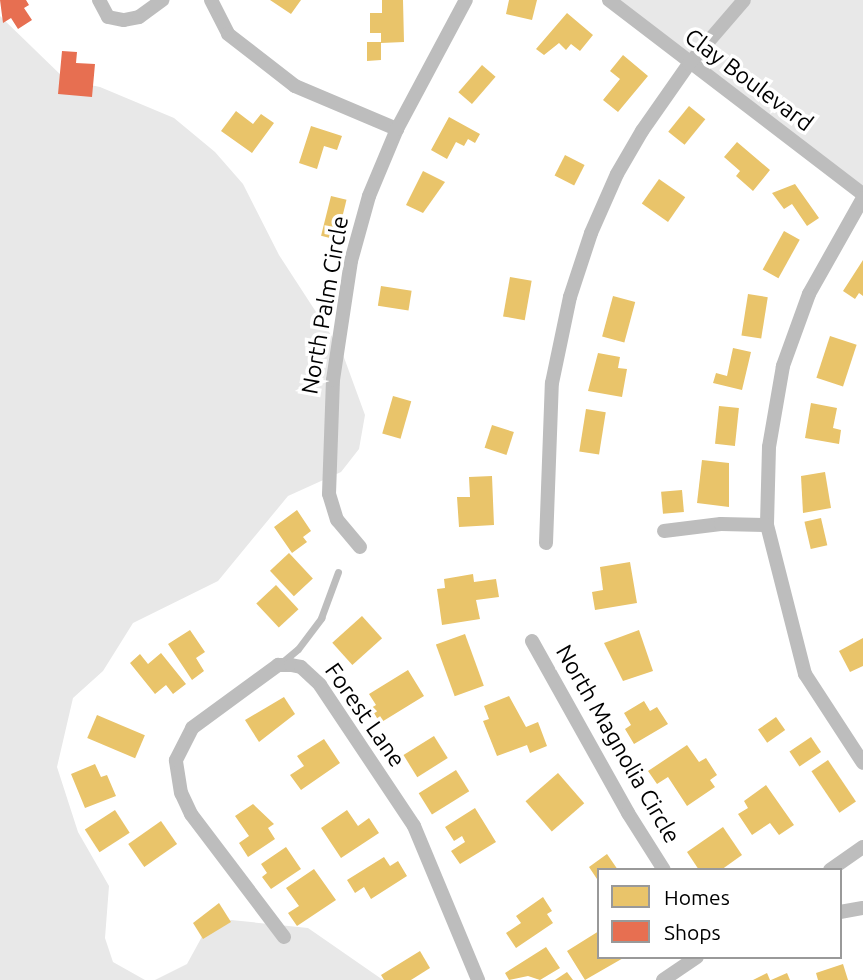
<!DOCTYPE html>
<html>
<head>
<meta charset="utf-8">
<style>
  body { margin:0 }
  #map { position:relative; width:863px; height:980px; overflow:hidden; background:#fff; font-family:Ubuntu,sans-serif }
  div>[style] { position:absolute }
  .green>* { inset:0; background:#e8e8e8 }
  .homes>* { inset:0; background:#e9c46a; transform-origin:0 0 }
  .shops>* { inset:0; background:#e76f51 }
  .service>* { height:7px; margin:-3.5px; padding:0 3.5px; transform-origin:3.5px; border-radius:3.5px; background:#bdbdbd }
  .minor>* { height:14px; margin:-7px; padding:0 7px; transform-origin:7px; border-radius:7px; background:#bdbdbd }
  span { translate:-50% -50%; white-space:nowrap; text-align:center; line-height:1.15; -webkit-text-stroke:7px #fff; paint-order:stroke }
  .street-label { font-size:23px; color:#000 }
  .legend { position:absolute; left:597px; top:868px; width:245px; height:91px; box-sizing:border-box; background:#fff; border:2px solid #999; margin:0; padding:9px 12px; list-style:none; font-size:21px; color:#000 }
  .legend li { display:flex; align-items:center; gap:14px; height:35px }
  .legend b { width:35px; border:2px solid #999 }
</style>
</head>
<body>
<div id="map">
  <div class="green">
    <div style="clip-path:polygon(614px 0,863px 0,863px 194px)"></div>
    <div style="clip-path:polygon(0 16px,66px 80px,100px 87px,174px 118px,215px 152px,243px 184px,279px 255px,342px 352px,365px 415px,359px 449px,341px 472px,288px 496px,218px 581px,133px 623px,103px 671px,73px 698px,57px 767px,78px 832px,109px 886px,105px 938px,113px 962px,145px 980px,0 980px)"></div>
    <div style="clip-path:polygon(231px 920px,308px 928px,383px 980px,155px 980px,187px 964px,204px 933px)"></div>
  </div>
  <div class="homes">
    <div style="clip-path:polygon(270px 0,301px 0,291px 14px)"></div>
    <div style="clip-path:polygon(382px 0,403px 0,404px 42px,381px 43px,381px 60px,367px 61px,367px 42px,381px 42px,381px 33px,370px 33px,370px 13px,382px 13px)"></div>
    <div style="clip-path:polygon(509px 0,537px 0,532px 20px,506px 14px)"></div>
    <div style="clip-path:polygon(567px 13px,593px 35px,580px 51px,571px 44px,566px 50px,559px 43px,544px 55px,536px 49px)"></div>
    <div style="clip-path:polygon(623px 55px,648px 76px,618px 112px,603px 100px,620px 79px,610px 71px)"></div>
    <div style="left:482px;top:65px;width:18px;height:36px;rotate:41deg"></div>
    <div style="left:689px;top:106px;width:21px;height:33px;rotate:39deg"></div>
    <div style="clip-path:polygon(236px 111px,253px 124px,261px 114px,274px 123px,252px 153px,221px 131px)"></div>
    <div style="clip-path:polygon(449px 117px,480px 134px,475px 143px,468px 139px,464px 146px,456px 142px,447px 159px,431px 150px)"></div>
    <div style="clip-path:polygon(311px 126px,342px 136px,337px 150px,324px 146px,317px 169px,299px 163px)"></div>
    <div style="clip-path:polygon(737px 142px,770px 170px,753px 191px,736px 176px,740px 171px,724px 157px)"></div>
    <div style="left:565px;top:155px;width:22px;height:23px;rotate:27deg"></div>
    <div style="clip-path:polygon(423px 171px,445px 182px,423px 213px,406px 205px)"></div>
    <div style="left:659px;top:179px;width:32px;height:30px;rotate:35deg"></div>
    <div style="clip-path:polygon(795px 184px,819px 218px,807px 226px,792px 204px,784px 209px,772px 193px)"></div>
    <div style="left:331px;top:196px;width:16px;height:41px;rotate:14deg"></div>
    <div style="left:784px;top:231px;width:18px;height:44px;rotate:29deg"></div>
    <div style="clip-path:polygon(863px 260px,863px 296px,859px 293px,855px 299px,843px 291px)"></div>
    <div style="left:510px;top:277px;width:22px;height:40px;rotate:10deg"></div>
    <div style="left:381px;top:286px;width:31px;height:20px;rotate:9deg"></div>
    <div style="left:748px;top:294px;width:20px;height:42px;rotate:9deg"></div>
    <div style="left:613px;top:296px;width:23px;height:42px;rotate:15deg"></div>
    <div style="left:830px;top:336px;width:28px;height:44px;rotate:18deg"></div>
    <div style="clip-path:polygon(733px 348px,751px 352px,742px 390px,713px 383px,716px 373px,727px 376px)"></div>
    <div style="clip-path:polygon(598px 353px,620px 357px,618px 368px,627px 369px,622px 397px,588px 391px)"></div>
    <div style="left:393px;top:396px;width:19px;height:39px;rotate:16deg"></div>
    <div style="clip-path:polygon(811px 403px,837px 408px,833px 428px,841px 430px,839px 444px,805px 438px)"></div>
    <div style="left:719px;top:406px;width:20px;height:38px;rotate:6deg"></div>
    <div style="left:586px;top:409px;width:20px;height:43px;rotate:9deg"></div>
    <div style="left:492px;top:425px;width:23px;height:24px;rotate:18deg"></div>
    <div style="clip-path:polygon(702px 460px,729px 463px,729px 507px,697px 503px)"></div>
    <div style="clip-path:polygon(825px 472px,831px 508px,803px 513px,801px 476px)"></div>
    <div style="clip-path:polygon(492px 476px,494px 525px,459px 527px,457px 497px,470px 497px,469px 477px)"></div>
    <div style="left:682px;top:490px;width:22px;height:21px;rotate:85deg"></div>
    <div style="clip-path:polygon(297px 510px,311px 531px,303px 537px,307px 542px,292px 553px,274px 527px)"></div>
    <div style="left:821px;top:518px;width:28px;height:17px;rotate:77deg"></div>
    <div style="left:289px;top:553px;width:35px;height:26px;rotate:47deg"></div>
    <div style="clip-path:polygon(630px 562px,637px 603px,595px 610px,592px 592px,603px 590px,600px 567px)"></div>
    <div style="clip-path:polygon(473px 574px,474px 582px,496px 579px,499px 597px,476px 600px,480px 619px,442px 625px,437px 589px,445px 588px,444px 579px)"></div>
    <div style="left:276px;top:585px;width:33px;height:27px;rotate:47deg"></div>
    <div style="left:362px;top:616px;width:30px;height:40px;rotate:48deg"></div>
    <div style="clip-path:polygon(190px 630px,205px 652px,196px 658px,204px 671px,192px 680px,168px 644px)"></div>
    <div style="clip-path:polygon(639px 630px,653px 671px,623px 681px,604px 643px)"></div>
    <div style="left:465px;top:634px;width:55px;height:31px;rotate:70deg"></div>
    <div style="clip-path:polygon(863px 638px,863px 666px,850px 672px,839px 651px)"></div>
    <div style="clip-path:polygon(161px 653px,186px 684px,173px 694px,166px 685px,155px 694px,130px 663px,140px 654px,148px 664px)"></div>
    <div style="clip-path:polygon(408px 670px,424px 696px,380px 723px,371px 708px,376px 705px,369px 694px)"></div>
    <div style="clip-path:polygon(509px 696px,526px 727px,538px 722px,547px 746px,530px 753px,527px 745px,497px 756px,483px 721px,489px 719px,484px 706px)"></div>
    <div style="clip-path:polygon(284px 697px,295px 714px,259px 742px,245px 720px)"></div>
    <div style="clip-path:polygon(644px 701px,650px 711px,657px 707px,668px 724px,634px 744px,625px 729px,631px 725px,624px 713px)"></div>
    <div style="left:97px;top:715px;width:52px;height:25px;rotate:23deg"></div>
    <div style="left:776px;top:717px;width:16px;height:22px;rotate:55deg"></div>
    <div style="left:434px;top:736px;width:26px;height:36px;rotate:58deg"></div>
    <div style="left:811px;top:737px;width:18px;height:26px;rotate:56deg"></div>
    <div style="clip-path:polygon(324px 739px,340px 763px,301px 790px,290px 775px,304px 766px,297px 756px)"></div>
    <div style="clip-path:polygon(687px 745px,699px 762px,706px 758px,717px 775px,710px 780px,715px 787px,687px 806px,668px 777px,657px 784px,648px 771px)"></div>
    <div style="left:828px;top:760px;width:50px;height:20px;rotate:56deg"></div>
    <div style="clip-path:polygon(95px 764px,101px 777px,107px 775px,116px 796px,85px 808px,71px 774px)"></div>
    <div style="left:456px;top:770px;width:25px;height:44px;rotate:58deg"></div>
    <div style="left:558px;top:773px;width:40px;height:43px;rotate:49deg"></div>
    <div style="clip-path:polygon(766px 785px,794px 825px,779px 835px,770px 823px,752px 835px,738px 814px,748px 808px,744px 801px)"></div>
    <div style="clip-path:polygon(253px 804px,274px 824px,268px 828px,275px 839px,248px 857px,239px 843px,249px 836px,235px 816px)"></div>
    <div style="clip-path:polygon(475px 808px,496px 842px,460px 864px,451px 851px,465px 842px,462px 836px,454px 841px,445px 827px)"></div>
    <div style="left:115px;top:810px;width:27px;height:36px;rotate:57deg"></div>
    <div style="clip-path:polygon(347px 810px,358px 826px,369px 818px,379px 833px,341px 858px,321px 828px)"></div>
    <div style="left:161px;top:821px;width:28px;height:40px;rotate:55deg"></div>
    <div style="clip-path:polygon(723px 827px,742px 855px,721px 870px,699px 870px,687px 852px)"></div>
    <div style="clip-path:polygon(286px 847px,301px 869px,271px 889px,262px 877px,267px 873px,261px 864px)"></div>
    <div style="clip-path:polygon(607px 854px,618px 870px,599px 870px,599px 882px,589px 867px)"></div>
    <div style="clip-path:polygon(384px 857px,390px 866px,398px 861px,407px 876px,371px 899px,364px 887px,355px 893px,347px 880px)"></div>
    <div style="clip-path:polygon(314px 869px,336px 900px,297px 926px,288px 913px,299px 906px,286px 888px)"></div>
    <div style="clip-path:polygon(543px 897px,552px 911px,547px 914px,553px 923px,516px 948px,506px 933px,521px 923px,516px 916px)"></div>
    <div style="clip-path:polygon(219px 903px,231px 922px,203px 939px,193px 923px)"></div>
    <div style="clip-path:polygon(599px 931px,599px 957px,625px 957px,585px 980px,567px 951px)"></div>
    <div style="clip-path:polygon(546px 947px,560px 968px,540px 980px,528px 976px,509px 980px,505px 973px)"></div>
    <div style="clip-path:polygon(420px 951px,430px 968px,411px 980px,384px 980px,381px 975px)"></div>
    <div style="clip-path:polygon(843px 964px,848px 980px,818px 980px,816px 973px)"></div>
    <div style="clip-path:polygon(567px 972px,573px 980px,555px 980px)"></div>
    <div style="clip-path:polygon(767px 973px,770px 980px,753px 980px)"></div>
    <div style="clip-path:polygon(787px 973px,790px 980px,771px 980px)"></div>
  </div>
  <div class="shops">
    <div style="clip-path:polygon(0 0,26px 0,29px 5px,24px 8px,32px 20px,18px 29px,11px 18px,3px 23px)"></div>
    <div style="clip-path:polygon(62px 51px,77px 52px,76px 63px,95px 64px,92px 97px,58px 94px)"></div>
  </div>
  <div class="service">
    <div style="left:280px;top:664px;width:23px;rotate:-40deg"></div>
    <div style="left:298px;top:649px;width:39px;rotate:-53deg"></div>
    <div style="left:321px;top:618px;width:49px;rotate:-69.7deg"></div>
  </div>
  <div class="minor">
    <div style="left:99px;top:0;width:19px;rotate:62deg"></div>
    <div style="left:108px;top:17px;width:16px;rotate:11deg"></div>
    <div style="left:124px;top:20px;width:15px;rotate:-11deg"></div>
    <div style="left:139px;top:17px;width:29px;rotate:-36deg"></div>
    <div style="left:211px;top:0;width:38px;rotate:63deg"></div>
    <div style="left:228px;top:34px;width:85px;rotate:37.8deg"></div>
    <div style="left:295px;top:86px;width:111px;rotate:22.9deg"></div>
    <div style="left:609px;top:0;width:320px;rotate:37.4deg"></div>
    <div style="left:863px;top:198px;width:110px;rotate:119.4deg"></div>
    <div style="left:809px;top:294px;width:77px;rotate:109.9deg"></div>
    <div style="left:783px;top:366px;width:82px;rotate:99.8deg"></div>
    <div style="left:769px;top:447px;width:78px;rotate:91.5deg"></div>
    <div style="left:767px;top:525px;width:154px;rotate:75.7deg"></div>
    <div style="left:805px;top:674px;width:106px;rotate:56.9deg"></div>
    <div style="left:664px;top:531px;width:57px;rotate:-7deg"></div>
    <div style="left:721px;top:524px;width:46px;rotate:1.2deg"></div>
    <div style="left:546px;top:543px;width:160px;rotate:-87.9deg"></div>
    <div style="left:552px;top:383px;width:88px;rotate:-78.2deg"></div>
    <div style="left:570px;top:297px;width:67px;rotate:-71.8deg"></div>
    <div style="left:591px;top:233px;width:64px;rotate:-66.2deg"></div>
    <div style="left:617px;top:174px;width:50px;rotate:-59.8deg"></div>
    <div style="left:642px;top:131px;width:82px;rotate:-55deg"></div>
    <div style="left:689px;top:64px;width:84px;rotate:-49.3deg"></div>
    <div style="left:360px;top:547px;width:35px;rotate:-130deg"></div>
    <div style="left:337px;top:520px;width:27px;rotate:-107deg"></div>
    <div style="left:329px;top:494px;width:114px;rotate:-88deg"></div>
    <div style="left:333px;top:380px;width:120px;rotate:-81.4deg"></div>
    <div style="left:351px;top:261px;width:67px;rotate:-74.5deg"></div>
    <div style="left:369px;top:196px;width:73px;rotate:-67.3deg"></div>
    <div style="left:397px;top:129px;width:146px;rotate:-61.9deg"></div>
    <div style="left:532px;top:641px;width:197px;rotate:60.8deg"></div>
    <div style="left:628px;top:813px;width:67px;rotate:57.7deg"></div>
    <div style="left:830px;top:870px;width:40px;rotate:-34.9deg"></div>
    <div style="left:840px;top:912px;width:23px;rotate:-10deg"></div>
    <div style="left:284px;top:937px;width:154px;rotate:-127.1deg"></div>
    <div style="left:191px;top:814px;width:23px;rotate:-115deg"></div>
    <div style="left:181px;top:793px;width:33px;rotate:-99deg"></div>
    <div style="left:176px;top:760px;width:36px;rotate:-63deg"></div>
    <div style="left:192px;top:728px;width:107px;rotate:-36.2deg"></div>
    <div style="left:278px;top:665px;width:13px"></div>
    <div style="left:291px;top:665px;width:10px;rotate:11deg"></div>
    <div style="left:301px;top:667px;width:26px;rotate:43deg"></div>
    <div style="left:320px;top:685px;width:169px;rotate:56.3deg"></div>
    <div style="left:414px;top:826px;width:167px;rotate:67.4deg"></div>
    <div style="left:663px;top:980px;width:41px;rotate:-34.1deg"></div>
  </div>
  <div class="street-label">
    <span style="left:749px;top:80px;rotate:37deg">Clay Boulevard</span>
    <span style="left:325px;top:305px;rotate:-80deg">North Palm Circle</span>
    <span style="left:365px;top:715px;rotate:55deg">Forest Lane</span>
    <span style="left:618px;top:744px;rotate:60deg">North Magnolia Circle</span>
  </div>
  <ul class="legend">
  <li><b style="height:19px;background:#e9c46a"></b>Homes</li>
  <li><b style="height:19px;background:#e76f51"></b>Shops</li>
  </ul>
</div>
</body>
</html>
